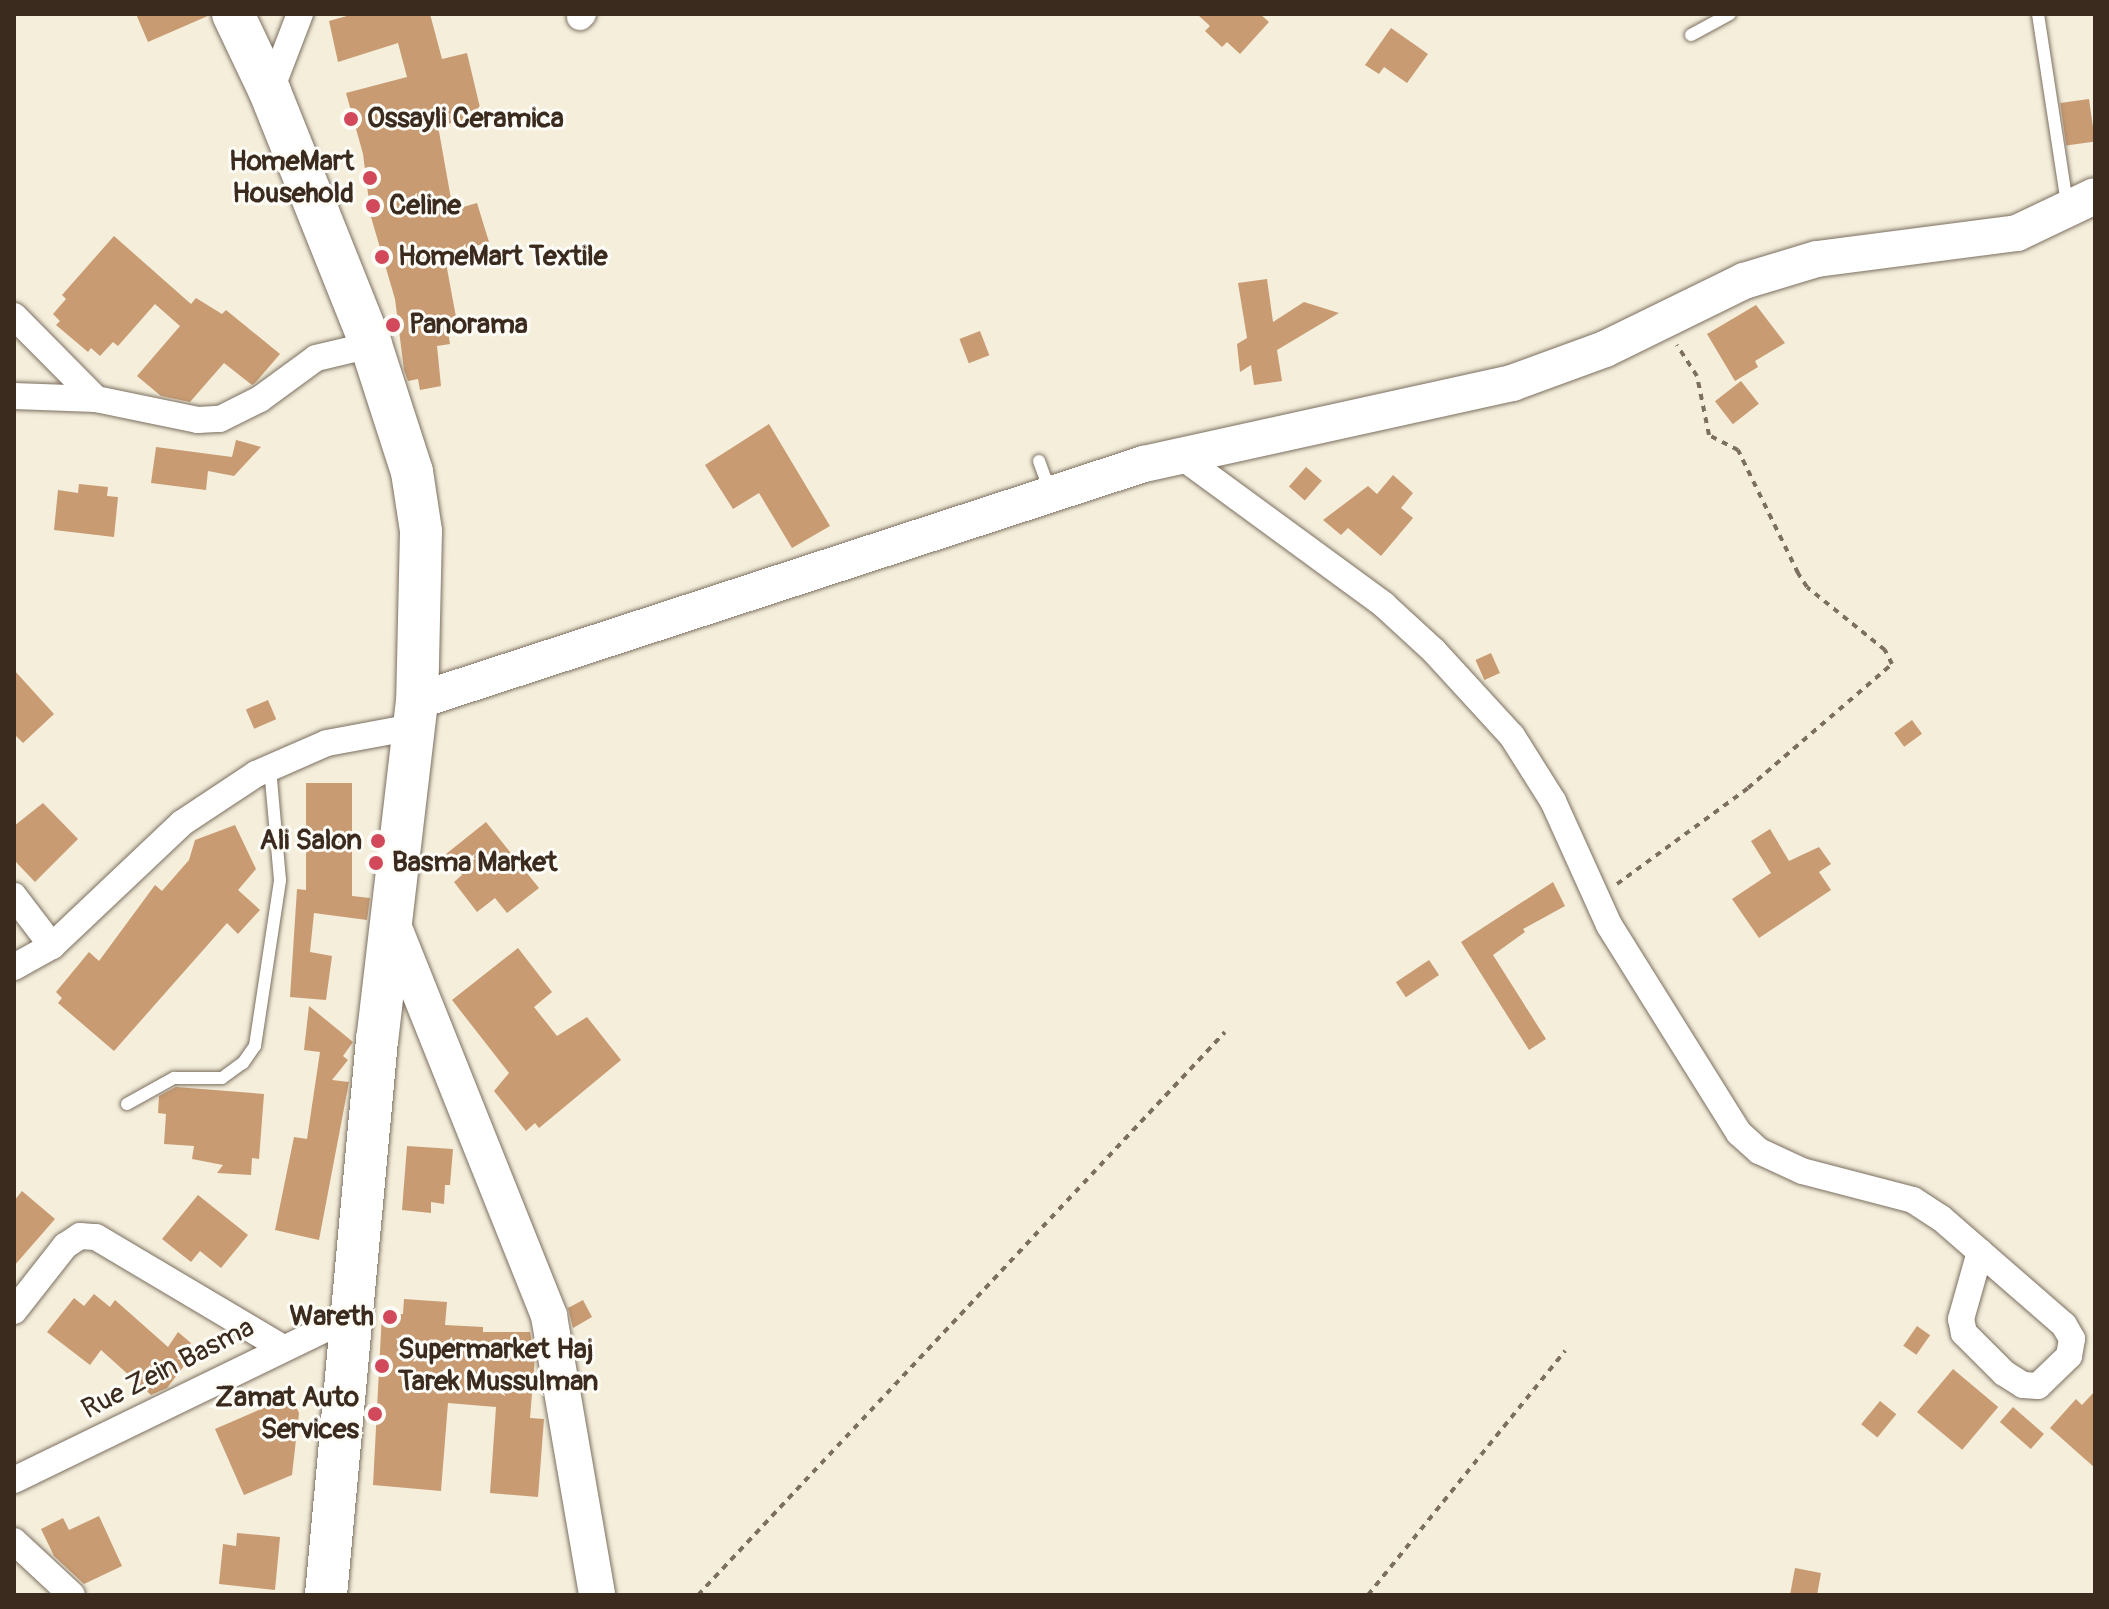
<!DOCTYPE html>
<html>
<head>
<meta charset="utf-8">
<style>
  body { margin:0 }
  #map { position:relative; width:2109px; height:1609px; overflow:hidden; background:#f4eedb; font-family:Pangolin,sans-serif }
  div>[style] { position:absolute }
  .building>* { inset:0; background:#c89b72; transform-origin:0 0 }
  .path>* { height:4px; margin-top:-2px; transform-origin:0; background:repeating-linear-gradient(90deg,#7c6f60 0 6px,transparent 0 12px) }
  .roads { filter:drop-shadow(0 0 2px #7c6f60) drop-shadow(0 0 2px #7c6f60) }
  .lane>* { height:12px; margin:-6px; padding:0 6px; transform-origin:6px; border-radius:6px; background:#fff }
  .street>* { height:26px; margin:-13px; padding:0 13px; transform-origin:13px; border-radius:13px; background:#fff }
  .secondary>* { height:36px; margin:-18px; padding:0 18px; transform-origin:18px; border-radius:18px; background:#fff }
  .primary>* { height:42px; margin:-21px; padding:0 21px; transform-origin:21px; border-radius:21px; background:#fff }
  .dots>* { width:22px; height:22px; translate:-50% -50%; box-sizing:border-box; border:4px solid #fdfcf7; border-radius:50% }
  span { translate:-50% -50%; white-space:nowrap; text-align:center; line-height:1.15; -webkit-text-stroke:6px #fdfcf7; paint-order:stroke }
  .poi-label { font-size:28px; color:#3b2a1e; font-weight:700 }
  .left { translate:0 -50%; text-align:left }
  .right { translate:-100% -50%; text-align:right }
  .street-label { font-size:28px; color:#3b2a1e }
  .frame { position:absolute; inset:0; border:16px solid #3b2a1e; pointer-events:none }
</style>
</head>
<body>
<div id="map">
  <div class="building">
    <div style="clip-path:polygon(136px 14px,209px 14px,210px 15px,148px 42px)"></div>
    <div style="clip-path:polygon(354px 14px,430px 14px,442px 59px,467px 53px,482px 116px,438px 126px,453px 210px,477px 203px,489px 242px,473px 247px,475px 254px,446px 263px,456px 317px,446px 319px,450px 344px,437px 346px,441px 386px,420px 390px,418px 379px,408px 381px,404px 370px,395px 299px,371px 217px,363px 154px,346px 93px,407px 77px,398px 43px,338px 62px,329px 21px)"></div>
    <div style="clip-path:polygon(1197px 14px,1260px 14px,1269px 22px,1240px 54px,1227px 42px,1222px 47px,1205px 31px,1210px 26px)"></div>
    <div style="clip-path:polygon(1391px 28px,1428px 54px,1407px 83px,1384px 67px,1379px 74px,1365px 65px)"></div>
    <div style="left:2089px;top:99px;width:43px;height:29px;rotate:82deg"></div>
    <div style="clip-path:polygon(114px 236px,191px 304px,196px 298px,222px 314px,226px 310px,280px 354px,256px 382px,252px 385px,224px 363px,190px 402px,161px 396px,137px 376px,180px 326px,155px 304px,118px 346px,113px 342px,100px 356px,91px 348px,88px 352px,56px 325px,60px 321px,53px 314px,66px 299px,62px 295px)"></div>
    <div style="clip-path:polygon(1267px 279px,1273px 322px,1304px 302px,1339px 313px,1277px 350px,1282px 381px,1254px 385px,1251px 365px,1240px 372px,1237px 344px,1247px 338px,1238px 283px)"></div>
    <div style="clip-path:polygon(1756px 305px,1785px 343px,1755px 361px,1758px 367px,1735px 381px,1707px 334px)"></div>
    <div style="left:980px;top:331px;width:26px;height:22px;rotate:69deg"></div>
    <div style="left:1741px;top:381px;width:29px;height:33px;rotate:52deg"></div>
    <div style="clip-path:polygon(769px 424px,830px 526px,792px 548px,759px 493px,733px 509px,705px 465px)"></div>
    <div style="clip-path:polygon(236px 440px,261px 447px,234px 476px,208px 471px,206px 490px,151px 483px,156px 447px,232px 457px)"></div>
    <div style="left:1306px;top:467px;width:21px;height:26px;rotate:41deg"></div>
    <div style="clip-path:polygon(1393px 475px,1413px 493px,1401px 508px,1413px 518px,1381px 556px,1348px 528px,1341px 535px,1323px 520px,1368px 486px,1377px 494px)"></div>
    <div style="clip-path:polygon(79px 484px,108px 487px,107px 496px,118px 497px,114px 537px,54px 530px,58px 490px,78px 493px)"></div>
    <div style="left:1491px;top:653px;width:22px;height:17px;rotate:66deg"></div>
    <div style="clip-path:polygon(14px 670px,54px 714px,23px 743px,14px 734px)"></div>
    <div style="left:268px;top:700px;width:21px;height:24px;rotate:67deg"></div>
    <div style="left:1912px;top:720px;width:17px;height:22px;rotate:54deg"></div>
    <div style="clip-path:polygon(306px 783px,352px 783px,352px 896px,370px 898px,367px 920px,314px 913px,310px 952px,332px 956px,326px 1000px,290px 997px,297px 889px,306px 890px)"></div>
    <div style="clip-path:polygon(43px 803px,78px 839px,35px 882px,14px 860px,14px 826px)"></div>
    <div style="clip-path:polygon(486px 822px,539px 888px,507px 913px,495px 898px,477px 912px,454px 882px,462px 875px,446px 854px)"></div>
    <div style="clip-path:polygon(235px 825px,256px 869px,238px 890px,260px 910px,238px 934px,227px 923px,114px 1051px,58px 1003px,62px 998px,56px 992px,89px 952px,99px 961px,155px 885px,162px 891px,189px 860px,195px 840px)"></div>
    <div style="clip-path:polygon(1770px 829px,1789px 861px,1819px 847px,1831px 864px,1819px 872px,1831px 890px,1759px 938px,1732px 899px,1771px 873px,1751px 841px)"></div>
    <div style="clip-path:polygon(1553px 882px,1565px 906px,1523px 929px,1525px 932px,1493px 955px,1546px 1039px,1529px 1050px,1461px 942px)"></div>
    <div style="clip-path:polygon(518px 948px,552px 992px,534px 1007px,557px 1036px,587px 1017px,621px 1060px,539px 1128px,535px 1123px,526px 1131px,494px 1091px,509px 1073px,452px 1000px)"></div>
    <div style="left:1429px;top:960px;width:18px;height:40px;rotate:56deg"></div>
    <div style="clip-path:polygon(309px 1006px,353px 1042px,343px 1056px,348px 1060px,332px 1080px,349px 1082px,319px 1240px,275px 1230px,294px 1137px,307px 1139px,320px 1052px,304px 1050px)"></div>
    <div style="clip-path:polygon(176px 1087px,264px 1094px,259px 1159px,252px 1158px,251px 1175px,217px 1173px,223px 1165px,192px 1159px,194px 1146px,164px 1144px,166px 1114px,158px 1113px,159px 1096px)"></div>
    <div style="clip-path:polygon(407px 1146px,453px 1149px,450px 1185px,445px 1185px,444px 1204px,431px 1202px,431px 1213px,402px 1210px)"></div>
    <div style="clip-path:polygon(22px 1191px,55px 1219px,14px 1266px,14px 1201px)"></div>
    <div style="clip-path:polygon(198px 1195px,248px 1235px,221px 1268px,200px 1251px,191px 1262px,162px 1239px)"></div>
    <div style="clip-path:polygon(94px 1294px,110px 1307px,115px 1300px,168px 1347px,178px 1332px,191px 1343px,181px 1357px,187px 1362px,167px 1388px,151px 1395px,101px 1350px,90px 1365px,47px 1332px,74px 1298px,84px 1306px)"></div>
    <div style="clip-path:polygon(404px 1299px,447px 1302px,445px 1325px,483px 1327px,483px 1332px,530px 1332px,535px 1357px,530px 1418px,544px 1419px,538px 1497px,490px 1493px,496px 1407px,448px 1403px,441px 1491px,373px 1485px,382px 1313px,403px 1314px)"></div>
    <div style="clip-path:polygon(583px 1300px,592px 1317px,573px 1328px,568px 1308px)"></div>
    <div style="left:1917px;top:1326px;width:16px;height:24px;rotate:35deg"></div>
    <div style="left:1953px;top:1369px;width:59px;height:56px;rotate:40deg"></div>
    <div style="clip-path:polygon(2095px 1391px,2095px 1468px,2050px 1428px,2076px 1399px,2082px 1405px)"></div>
    <div style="clip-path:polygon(291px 1396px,299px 1413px,292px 1475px,244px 1495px,215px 1429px)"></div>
    <div style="left:1880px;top:1401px;width:21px;height:30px;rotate:39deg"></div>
    <div style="left:2013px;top:1407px;width:41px;height:20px;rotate:41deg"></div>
    <div style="clip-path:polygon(99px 1516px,122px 1566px,84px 1584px,54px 1556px,41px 1529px,63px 1518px,69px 1530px)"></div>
    <div style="clip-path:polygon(237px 1533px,280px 1537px,275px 1590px,219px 1584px,223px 1544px,236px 1546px)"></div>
    <div style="clip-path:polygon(1795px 1568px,1821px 1573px,1817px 1595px,1790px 1595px)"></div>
  </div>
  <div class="path">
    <div style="left:1617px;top:884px;width:162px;rotate:-36.2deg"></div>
    <div style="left:1748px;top:788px;width:190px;rotate:-40.7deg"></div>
    <div style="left:1892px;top:664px;width:16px;rotate:-117deg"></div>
    <div style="left:1885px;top:650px;width:100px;rotate:-141.1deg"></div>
    <div style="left:1807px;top:587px;width:17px;rotate:-123deg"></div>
    <div style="left:1798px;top:573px;width:137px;rotate:-116deg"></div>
    <div style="left:1738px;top:450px;width:33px;rotate:-153deg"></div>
    <div style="left:1709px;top:435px;width:60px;rotate:-101.5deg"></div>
    <div style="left:1697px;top:376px;width:37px;rotate:-123deg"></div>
    <div style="left:698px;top:1595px;width:771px;rotate:-46.89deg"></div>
    <div style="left:1368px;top:1595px;width:314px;rotate:-51.1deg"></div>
  </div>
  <div class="roads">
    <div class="lane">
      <div style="left:2038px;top:14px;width:192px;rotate:81.3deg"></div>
      <div style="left:1691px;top:35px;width:44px;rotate:-28.3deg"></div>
      <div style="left:1039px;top:461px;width:32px;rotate:70deg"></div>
      <div style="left:127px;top:1104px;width:54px;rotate:-29deg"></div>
      <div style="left:174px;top:1078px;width:48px"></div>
      <div style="left:222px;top:1078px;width:26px;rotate:-36deg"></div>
      <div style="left:243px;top:1063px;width:21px;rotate:-55deg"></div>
      <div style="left:255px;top:1046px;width:168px;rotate:-81.4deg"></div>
      <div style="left:280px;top:880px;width:112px;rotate:-95.1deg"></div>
    </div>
    <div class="street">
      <div style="left:580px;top:17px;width:4px;rotate:-45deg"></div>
      <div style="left:270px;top:92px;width:84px;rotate:-69deg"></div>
      <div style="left:14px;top:316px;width:117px;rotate:45.3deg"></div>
      <div style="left:14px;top:396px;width:82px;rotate:2.1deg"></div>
      <div style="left:96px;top:399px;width:104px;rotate:11.6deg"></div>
      <div style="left:198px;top:420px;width:22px;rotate:-3deg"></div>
      <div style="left:220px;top:419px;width:45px;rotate:-26.6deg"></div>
      <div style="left:260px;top:399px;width:69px;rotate:-36.2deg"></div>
      <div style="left:316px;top:358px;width:57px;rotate:-13.3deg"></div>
      <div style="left:1178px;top:454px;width:255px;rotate:36.2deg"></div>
      <div style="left:1384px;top:605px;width:68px;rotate:42.6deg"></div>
      <div style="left:1434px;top:651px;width:115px;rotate:47.5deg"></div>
      <div style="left:1512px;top:736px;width:77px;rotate:57.8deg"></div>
      <div style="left:1553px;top:801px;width:136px;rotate:65.7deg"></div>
      <div style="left:1609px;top:925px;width:245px;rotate:58deg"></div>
      <div style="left:1739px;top:1133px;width:27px;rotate:42deg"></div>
      <div style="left:1759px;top:1151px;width:47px;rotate:24.9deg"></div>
      <div style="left:1802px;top:1171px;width:115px;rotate:14.6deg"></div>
      <div style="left:1913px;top:1200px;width:33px;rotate:33deg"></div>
      <div style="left:1941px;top:1218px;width:163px;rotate:41deg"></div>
      <div style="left:2064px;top:1325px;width:16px;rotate:60deg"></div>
      <div style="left:2072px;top:1339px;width:17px;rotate:100deg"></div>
      <div style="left:2069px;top:1356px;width:43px;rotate:135.9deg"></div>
      <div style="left:2038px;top:1386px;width:15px;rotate:-176deg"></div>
      <div style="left:2023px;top:1385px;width:22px;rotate:-148deg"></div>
      <div style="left:2004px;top:1373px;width:57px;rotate:-135deg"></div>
      <div style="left:1964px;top:1333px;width:14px;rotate:-102deg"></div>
      <div style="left:1961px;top:1319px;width:70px;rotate:-74.2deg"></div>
      <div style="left:14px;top:896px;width:63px;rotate:52.8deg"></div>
      <div style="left:14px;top:967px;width:43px;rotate:-28.9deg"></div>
      <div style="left:52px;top:946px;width:179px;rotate:-43.4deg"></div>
      <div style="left:182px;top:823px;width:89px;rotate:-33.5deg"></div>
      <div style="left:256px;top:774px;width:77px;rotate:-23.6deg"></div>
      <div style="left:327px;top:743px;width:87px;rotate:-10.5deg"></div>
      <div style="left:14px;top:1311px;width:83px;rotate:-51.9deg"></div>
      <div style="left:65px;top:1246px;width:18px;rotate:-34deg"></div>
      <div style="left:80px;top:1236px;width:16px;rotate:4deg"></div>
      <div style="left:96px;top:1237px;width:215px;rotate:30.7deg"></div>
      <div style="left:14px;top:1480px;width:375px;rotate:-25.9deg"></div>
      <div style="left:14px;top:1541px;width:79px;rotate:43deg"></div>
    </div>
    <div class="secondary">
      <div style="left:417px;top:701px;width:765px;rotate:-18.06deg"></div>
      <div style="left:1144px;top:464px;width:377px;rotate:-12.4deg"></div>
      <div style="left:1512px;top:383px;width:99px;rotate:-20.1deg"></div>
      <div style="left:1605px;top:349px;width:155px;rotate:-26.1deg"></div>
      <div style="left:1744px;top:281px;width:76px;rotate:-16.8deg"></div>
      <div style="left:1817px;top:259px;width:202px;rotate:-7.4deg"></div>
      <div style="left:2017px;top:233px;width:86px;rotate:-25.4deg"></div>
      <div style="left:392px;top:923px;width:423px;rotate:68.2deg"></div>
      <div style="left:549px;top:1316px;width:283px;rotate:80.2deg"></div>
    </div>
    <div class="primary">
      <div style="left:233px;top:14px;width:86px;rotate:64.6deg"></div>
      <div style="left:270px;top:92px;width:272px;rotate:68.2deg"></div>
      <div style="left:371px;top:345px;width:133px;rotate:72.1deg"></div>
      <div style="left:412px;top:472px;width:60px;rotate:81.3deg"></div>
      <div style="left:421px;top:531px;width:170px;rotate:91.3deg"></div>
      <div style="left:417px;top:701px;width:341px;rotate:96.7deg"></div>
      <div style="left:377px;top:1040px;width:557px;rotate:95.25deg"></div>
    </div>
  </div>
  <div class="dots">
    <div style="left:351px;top:119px;background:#d1495b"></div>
    <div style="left:370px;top:178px;background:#d1495b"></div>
    <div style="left:373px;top:206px;background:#d1495b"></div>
    <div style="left:382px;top:257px;background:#d1495b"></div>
    <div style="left:393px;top:325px;background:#d1495b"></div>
    <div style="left:378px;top:841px;background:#d1495b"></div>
    <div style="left:376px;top:863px;background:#d1495b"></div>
    <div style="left:390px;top:1317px;background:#d1495b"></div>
    <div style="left:382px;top:1366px;background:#d1495b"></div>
    <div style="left:375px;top:1414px;background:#d1495b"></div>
  </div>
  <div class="poi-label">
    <span class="left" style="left:367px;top:119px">Ossayli Ceramica</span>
    <span class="right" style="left:354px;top:178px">HomeMart<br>Household</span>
    <span class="left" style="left:389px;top:206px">Celine</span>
    <span class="left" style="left:398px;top:257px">HomeMart Textile</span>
    <span class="left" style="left:409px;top:325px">Panorama</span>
    <span class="right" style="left:362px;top:841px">Ali Salon</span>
    <span class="left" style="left:392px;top:863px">Basma Market</span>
    <span class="right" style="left:374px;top:1317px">Wareth</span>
    <span class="left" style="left:398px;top:1366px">Supermarket Haj<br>Tarek Mussulman</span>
    <span class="right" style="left:359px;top:1414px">Zamat Auto<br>Services</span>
  </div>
  <div class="street-label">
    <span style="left:168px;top:1369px;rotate:-27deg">Rue Zein Basma</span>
  </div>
  <div class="frame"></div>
</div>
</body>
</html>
